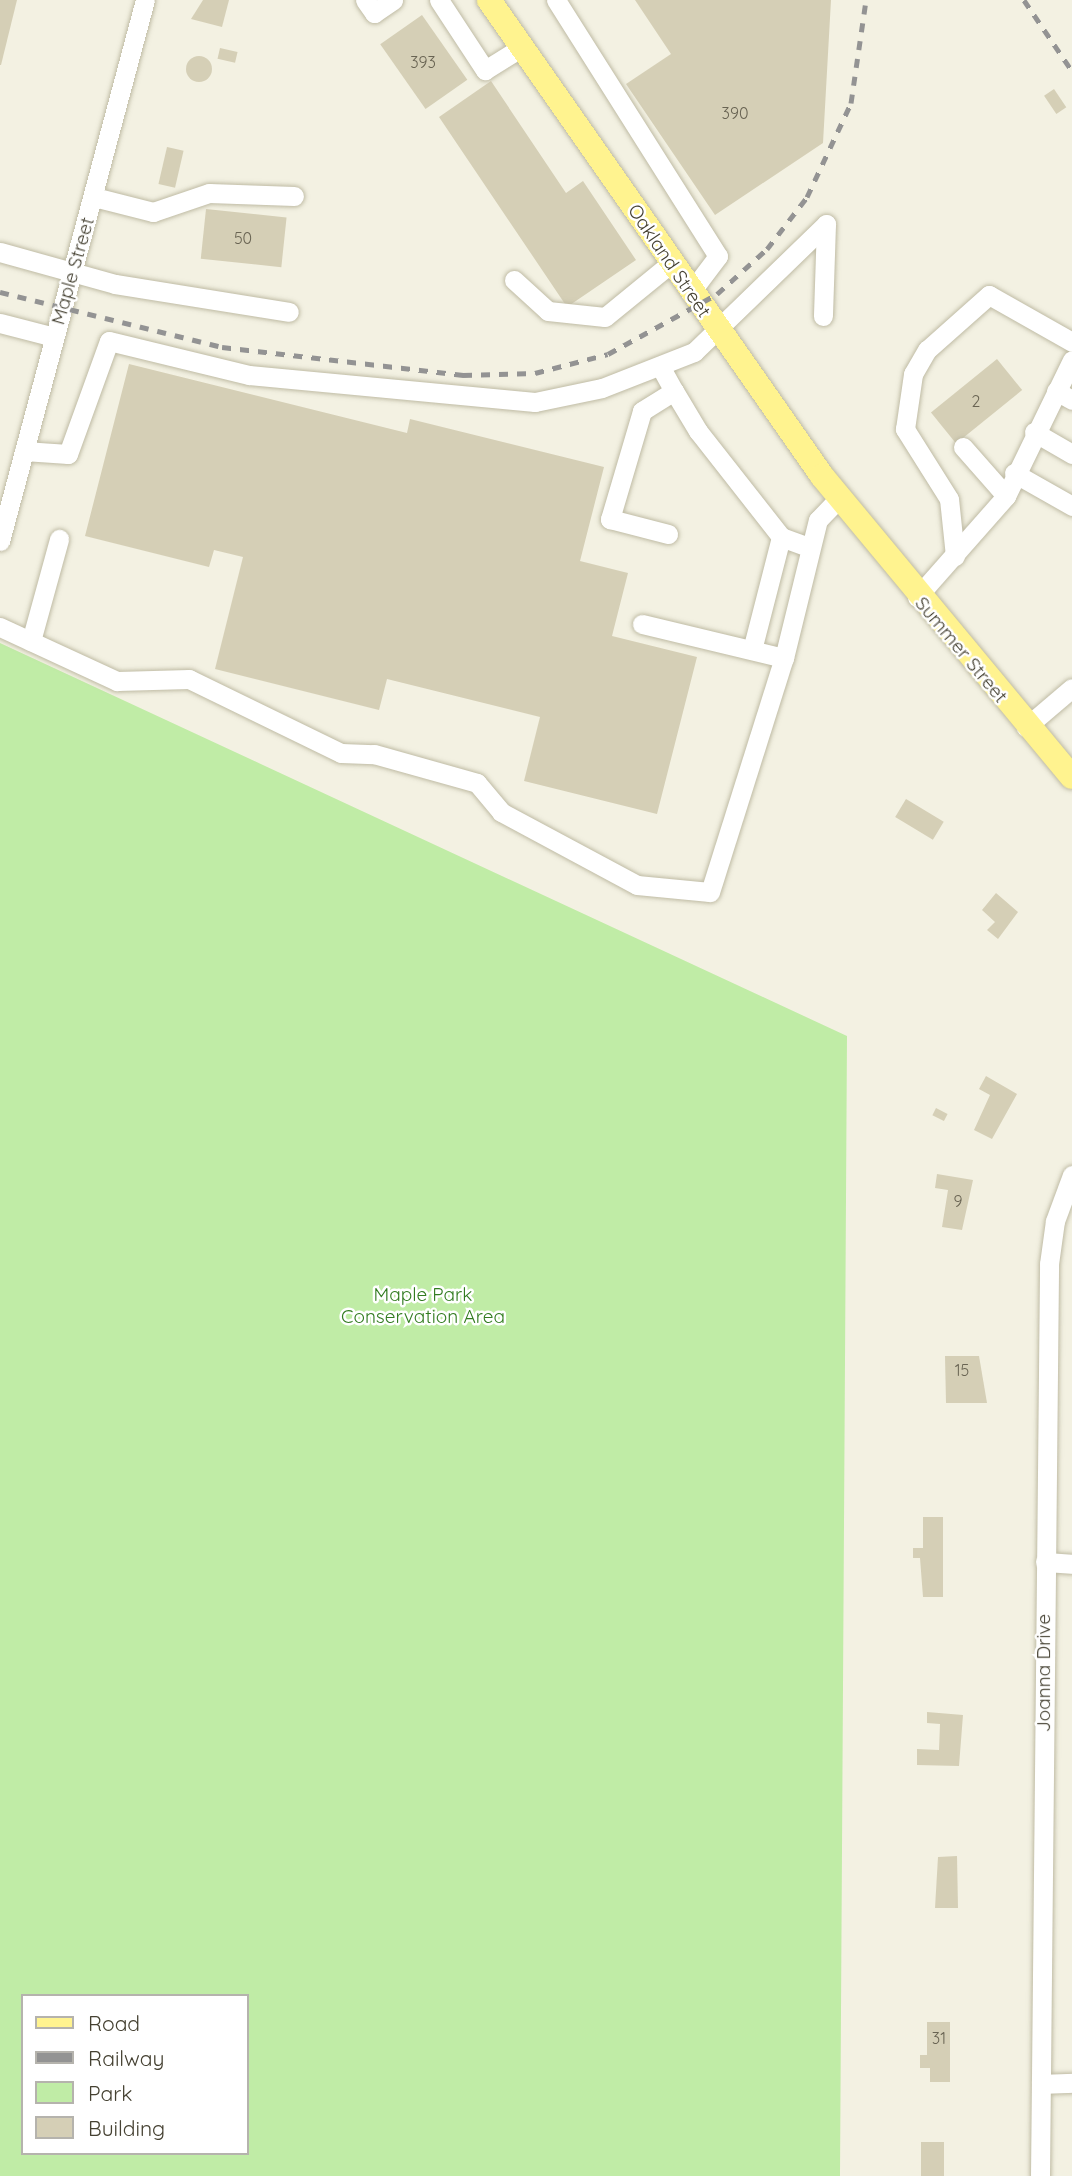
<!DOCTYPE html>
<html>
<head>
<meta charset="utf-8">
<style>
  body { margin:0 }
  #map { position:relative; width:1072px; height:2176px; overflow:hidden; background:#f3f1e2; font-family:Quicksand,sans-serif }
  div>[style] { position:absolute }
  .green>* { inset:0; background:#c0eca6 }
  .building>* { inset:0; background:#d5cfb6; transform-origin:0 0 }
  .round { border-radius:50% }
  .roads { filter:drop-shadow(0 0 2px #bfbba4) drop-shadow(0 0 2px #bfbba4) }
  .minor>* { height:19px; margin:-9.5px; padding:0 9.5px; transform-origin:9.5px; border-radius:9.5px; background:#fff }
  .major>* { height:24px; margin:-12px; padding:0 12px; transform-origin:12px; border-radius:12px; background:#fff38f }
  .rail>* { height:5px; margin-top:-2.5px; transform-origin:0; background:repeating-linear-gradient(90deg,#939393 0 9px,transparent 0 18px) }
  span { translate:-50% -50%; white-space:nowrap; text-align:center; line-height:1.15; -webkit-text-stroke:5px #fff; paint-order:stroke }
  .number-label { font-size:16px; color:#696453 }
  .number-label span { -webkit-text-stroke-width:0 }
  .street-label { font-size:19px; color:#454132 }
  .park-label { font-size:19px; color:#327c20 }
  .legend { position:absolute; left:21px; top:1994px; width:228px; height:161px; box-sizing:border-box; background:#fff; border:2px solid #b5b3ad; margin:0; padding:9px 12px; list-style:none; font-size:21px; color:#454132 }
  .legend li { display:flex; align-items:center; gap:14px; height:35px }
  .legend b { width:35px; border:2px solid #b5b3ad }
</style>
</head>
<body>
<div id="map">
  <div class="green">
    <div style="clip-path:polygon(evenodd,0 643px,847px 1036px,840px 2176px,0 2176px,0 643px,23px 1996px,247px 1996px,247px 2153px,23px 2153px,23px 1996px)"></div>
  </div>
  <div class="building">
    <div style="clip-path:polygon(0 0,17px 0,1px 65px,0 65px)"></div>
    <div style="clip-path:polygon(203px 0,229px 0,222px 27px,191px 19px)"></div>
    <div style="clip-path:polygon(635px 0,831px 0,823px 143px,715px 215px,626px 84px,671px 54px)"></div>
    <div style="left:422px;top:15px;width:79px;height:51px;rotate:55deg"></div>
    <div style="left:220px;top:48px;width:18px;height:11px;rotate:13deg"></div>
    <div class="round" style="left:186px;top:56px;width:26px;height:26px"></div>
    <div style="clip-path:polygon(491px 81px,566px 193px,583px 181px,636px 260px,567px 307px,439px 117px)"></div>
    <div style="left:1054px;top:89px;width:22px;height:12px;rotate:56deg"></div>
    <div style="left:167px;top:147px;width:17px;height:38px;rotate:13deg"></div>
    <div style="left:206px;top:209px;width:81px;height:50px;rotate:6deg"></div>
    <div style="left:997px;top:359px;width:40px;height:85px;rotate:51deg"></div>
    <div style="clip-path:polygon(129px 364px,407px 433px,410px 419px,604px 467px,580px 561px,628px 573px,612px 636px,697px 657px,657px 814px,524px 781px,540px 717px,387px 679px,379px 710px,215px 669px,243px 557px,214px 550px,209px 567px,85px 536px)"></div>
    <div style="left:906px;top:799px;width:44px;height:21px;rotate:31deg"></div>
    <div style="clip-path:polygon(996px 893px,1018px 912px,998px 939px,987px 930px,995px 922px,982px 910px)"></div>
    <div style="clip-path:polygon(986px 1076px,1017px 1094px,992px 1139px,974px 1130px,990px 1095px,979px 1089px)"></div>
    <div style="left:936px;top:1108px;width:13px;height:8px;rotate:27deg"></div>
    <div style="clip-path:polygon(937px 1174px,973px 1180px,962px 1230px,942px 1227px,948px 1190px,935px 1188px)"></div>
    <div style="clip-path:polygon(945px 1356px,979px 1356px,987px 1403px,946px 1403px)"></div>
    <div style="clip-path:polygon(923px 1517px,943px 1517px,943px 1597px,923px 1597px,920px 1558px,913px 1558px,913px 1548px,923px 1548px)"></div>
    <div style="clip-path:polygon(927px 1712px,963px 1715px,959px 1766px,917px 1765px,917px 1749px,939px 1750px,940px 1724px,927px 1723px)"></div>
    <div style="clip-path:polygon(957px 1856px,958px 1908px,935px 1908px,938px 1857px)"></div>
    <div style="clip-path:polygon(927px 2022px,950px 2022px,950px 2082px,930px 2082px,930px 2068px,920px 2068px,920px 2055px,927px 2055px)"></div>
    <div style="left:921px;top:2142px;width:23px;height:34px"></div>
  </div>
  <div class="roads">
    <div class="minor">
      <div style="left:365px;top:0;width:16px;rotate:55deg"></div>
      <div style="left:374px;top:13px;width:23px;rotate:-34deg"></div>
      <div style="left:439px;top:0;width:84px;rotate:56.7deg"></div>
      <div style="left:485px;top:70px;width:44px;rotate:-31.9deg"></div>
      <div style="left:556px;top:0;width:303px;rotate:57.7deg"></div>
      <div style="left:718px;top:256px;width:46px;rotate:127.1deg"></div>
      <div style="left:94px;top:197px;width:61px;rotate:14.3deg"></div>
      <div style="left:153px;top:212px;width:59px;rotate:-18.7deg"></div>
      <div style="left:209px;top:193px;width:85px;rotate:2deg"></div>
      <div style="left:0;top:252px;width:119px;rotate:15.5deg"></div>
      <div style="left:115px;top:284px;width:176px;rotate:9.1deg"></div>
      <div style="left:514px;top:280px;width:46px;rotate:42.4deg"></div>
      <div style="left:548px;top:311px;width:57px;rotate:6deg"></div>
      <div style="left:605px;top:317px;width:84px;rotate:-39.2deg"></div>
      <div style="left:0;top:323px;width:56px;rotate:14.5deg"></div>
      <div style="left:660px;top:366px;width:29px;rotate:61deg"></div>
      <div style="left:674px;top:391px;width:38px;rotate:148deg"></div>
      <div style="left:642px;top:411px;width:113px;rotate:106.5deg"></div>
      <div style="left:610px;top:519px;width:60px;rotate:14.5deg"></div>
      <div style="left:674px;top:391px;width:47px;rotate:59deg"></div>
      <div style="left:698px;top:431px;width:135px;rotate:51.9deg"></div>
      <div style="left:781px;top:537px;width:30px;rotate:20deg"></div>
      <div style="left:1056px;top:391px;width:18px;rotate:29deg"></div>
      <div style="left:1034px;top:432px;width:44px;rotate:30.1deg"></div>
      <div style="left:963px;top:447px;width:65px;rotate:48.7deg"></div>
      <div style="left:24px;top:451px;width:44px;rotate:3.9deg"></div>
      <div style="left:68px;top:454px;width:120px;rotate:-70.1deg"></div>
      <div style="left:109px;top:341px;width:144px;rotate:13.7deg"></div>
      <div style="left:249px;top:375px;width:287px;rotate:5.4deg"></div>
      <div style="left:535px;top:402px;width:68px;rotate:-11.8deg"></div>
      <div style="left:602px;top:388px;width:99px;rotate:-21.4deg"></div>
      <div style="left:694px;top:352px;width:184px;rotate:-44.1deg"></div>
      <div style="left:826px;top:224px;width:92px;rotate:91.9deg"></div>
      <div style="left:1014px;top:473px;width:67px;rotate:29.6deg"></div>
      <div style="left:0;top:541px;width:560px;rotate:-75deg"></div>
      <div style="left:955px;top:556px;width:57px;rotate:-96deg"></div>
      <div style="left:949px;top:499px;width:83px;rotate:-122.2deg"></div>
      <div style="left:905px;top:429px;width:56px;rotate:-81.7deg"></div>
      <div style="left:913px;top:374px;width:28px;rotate:-60deg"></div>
      <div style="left:927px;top:350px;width:83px;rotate:-41.6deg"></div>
      <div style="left:989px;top:295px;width:95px;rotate:29.5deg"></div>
      <div style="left:917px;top:597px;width:135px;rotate:-48.6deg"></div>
      <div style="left:1006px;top:496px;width:151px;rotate:-64.1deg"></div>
      <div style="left:642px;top:624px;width:146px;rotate:13.5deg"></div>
      <div style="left:0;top:627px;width:129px;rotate:24.8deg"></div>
      <div style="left:117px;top:681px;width:72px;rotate:-1.6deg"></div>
      <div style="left:189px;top:679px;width:169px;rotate:26deg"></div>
      <div style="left:341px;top:753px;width:33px;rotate:2deg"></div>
      <div style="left:374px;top:754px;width:107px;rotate:15.7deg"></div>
      <div style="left:477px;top:783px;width:38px;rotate:50deg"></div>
      <div style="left:501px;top:812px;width:154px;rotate:28.2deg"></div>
      <div style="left:637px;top:885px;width:73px;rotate:5.5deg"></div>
      <div style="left:710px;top:892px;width:245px;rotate:-72.5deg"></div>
      <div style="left:784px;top:658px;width:142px;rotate:-76.2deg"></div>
      <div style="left:818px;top:520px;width:30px;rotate:-46deg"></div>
      <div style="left:31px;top:641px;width:106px;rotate:-74.6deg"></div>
      <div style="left:752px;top:650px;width:117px;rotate:-75.6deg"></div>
      <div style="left:1026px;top:727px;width:60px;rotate:-40.3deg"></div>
      <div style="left:1045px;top:1562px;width:27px;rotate:4deg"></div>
      <div style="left:1041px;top:2084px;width:31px;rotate:-2deg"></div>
      <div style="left:1040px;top:2176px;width:912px;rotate:-89.43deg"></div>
      <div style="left:1049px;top:1264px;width:43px;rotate:-82.1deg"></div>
      <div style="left:1055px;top:1221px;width:49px;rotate:-69.7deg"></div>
    </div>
    <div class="major">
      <div style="left:489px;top:0;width:581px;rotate:55.02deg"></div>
      <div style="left:822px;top:476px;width:391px;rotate:50.3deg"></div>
    </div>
  </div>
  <div class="rail">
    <div style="left:1024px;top:0;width:86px;rotate:55.9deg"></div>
    <div style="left:0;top:292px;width:229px;rotate:13.9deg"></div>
    <div style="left:222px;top:347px;width:243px;rotate:6.6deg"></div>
    <div style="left:463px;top:375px;width:72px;rotate:-1.6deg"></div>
    <div style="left:535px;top:373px;width:75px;rotate:-14.6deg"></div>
    <div style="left:608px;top:354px;width:124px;rotate:-28.8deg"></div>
    <div style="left:717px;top:294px;width:67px;rotate:-42deg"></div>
    <div style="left:767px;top:249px;width:66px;rotate:-52.4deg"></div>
    <div style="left:807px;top:197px;width:104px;rotate:-64.9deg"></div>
    <div style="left:851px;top:103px;width:104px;rotate:-81.7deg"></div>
  </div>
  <div class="number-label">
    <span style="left:423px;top:62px">393</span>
    <span style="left:735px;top:113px">390</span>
    <span style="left:243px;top:238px">50</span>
    <span style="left:976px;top:401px">2</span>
    <span style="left:958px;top:1201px">9</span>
    <span style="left:962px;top:1370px">15</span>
    <span style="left:939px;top:2038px">31</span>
  </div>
  <div class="street-label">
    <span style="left:669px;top:261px;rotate:56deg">Oakland Street</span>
    <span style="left:73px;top:271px;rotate:-74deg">Maple Street</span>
    <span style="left:961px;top:650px;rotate:50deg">Summer Street</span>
    <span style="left:1044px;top:1673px;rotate:-90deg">Joanna Drive</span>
  </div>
  <div class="park-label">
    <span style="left:423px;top:1306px">Maple Park<br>Conservation Area</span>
  </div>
  <ul class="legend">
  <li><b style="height:9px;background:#fff38f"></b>Road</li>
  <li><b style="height:9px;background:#939393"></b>Railway</li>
  <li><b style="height:19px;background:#c0eca6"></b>Park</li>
  <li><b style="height:19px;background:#d5cfb6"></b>Building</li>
  </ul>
</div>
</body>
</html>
